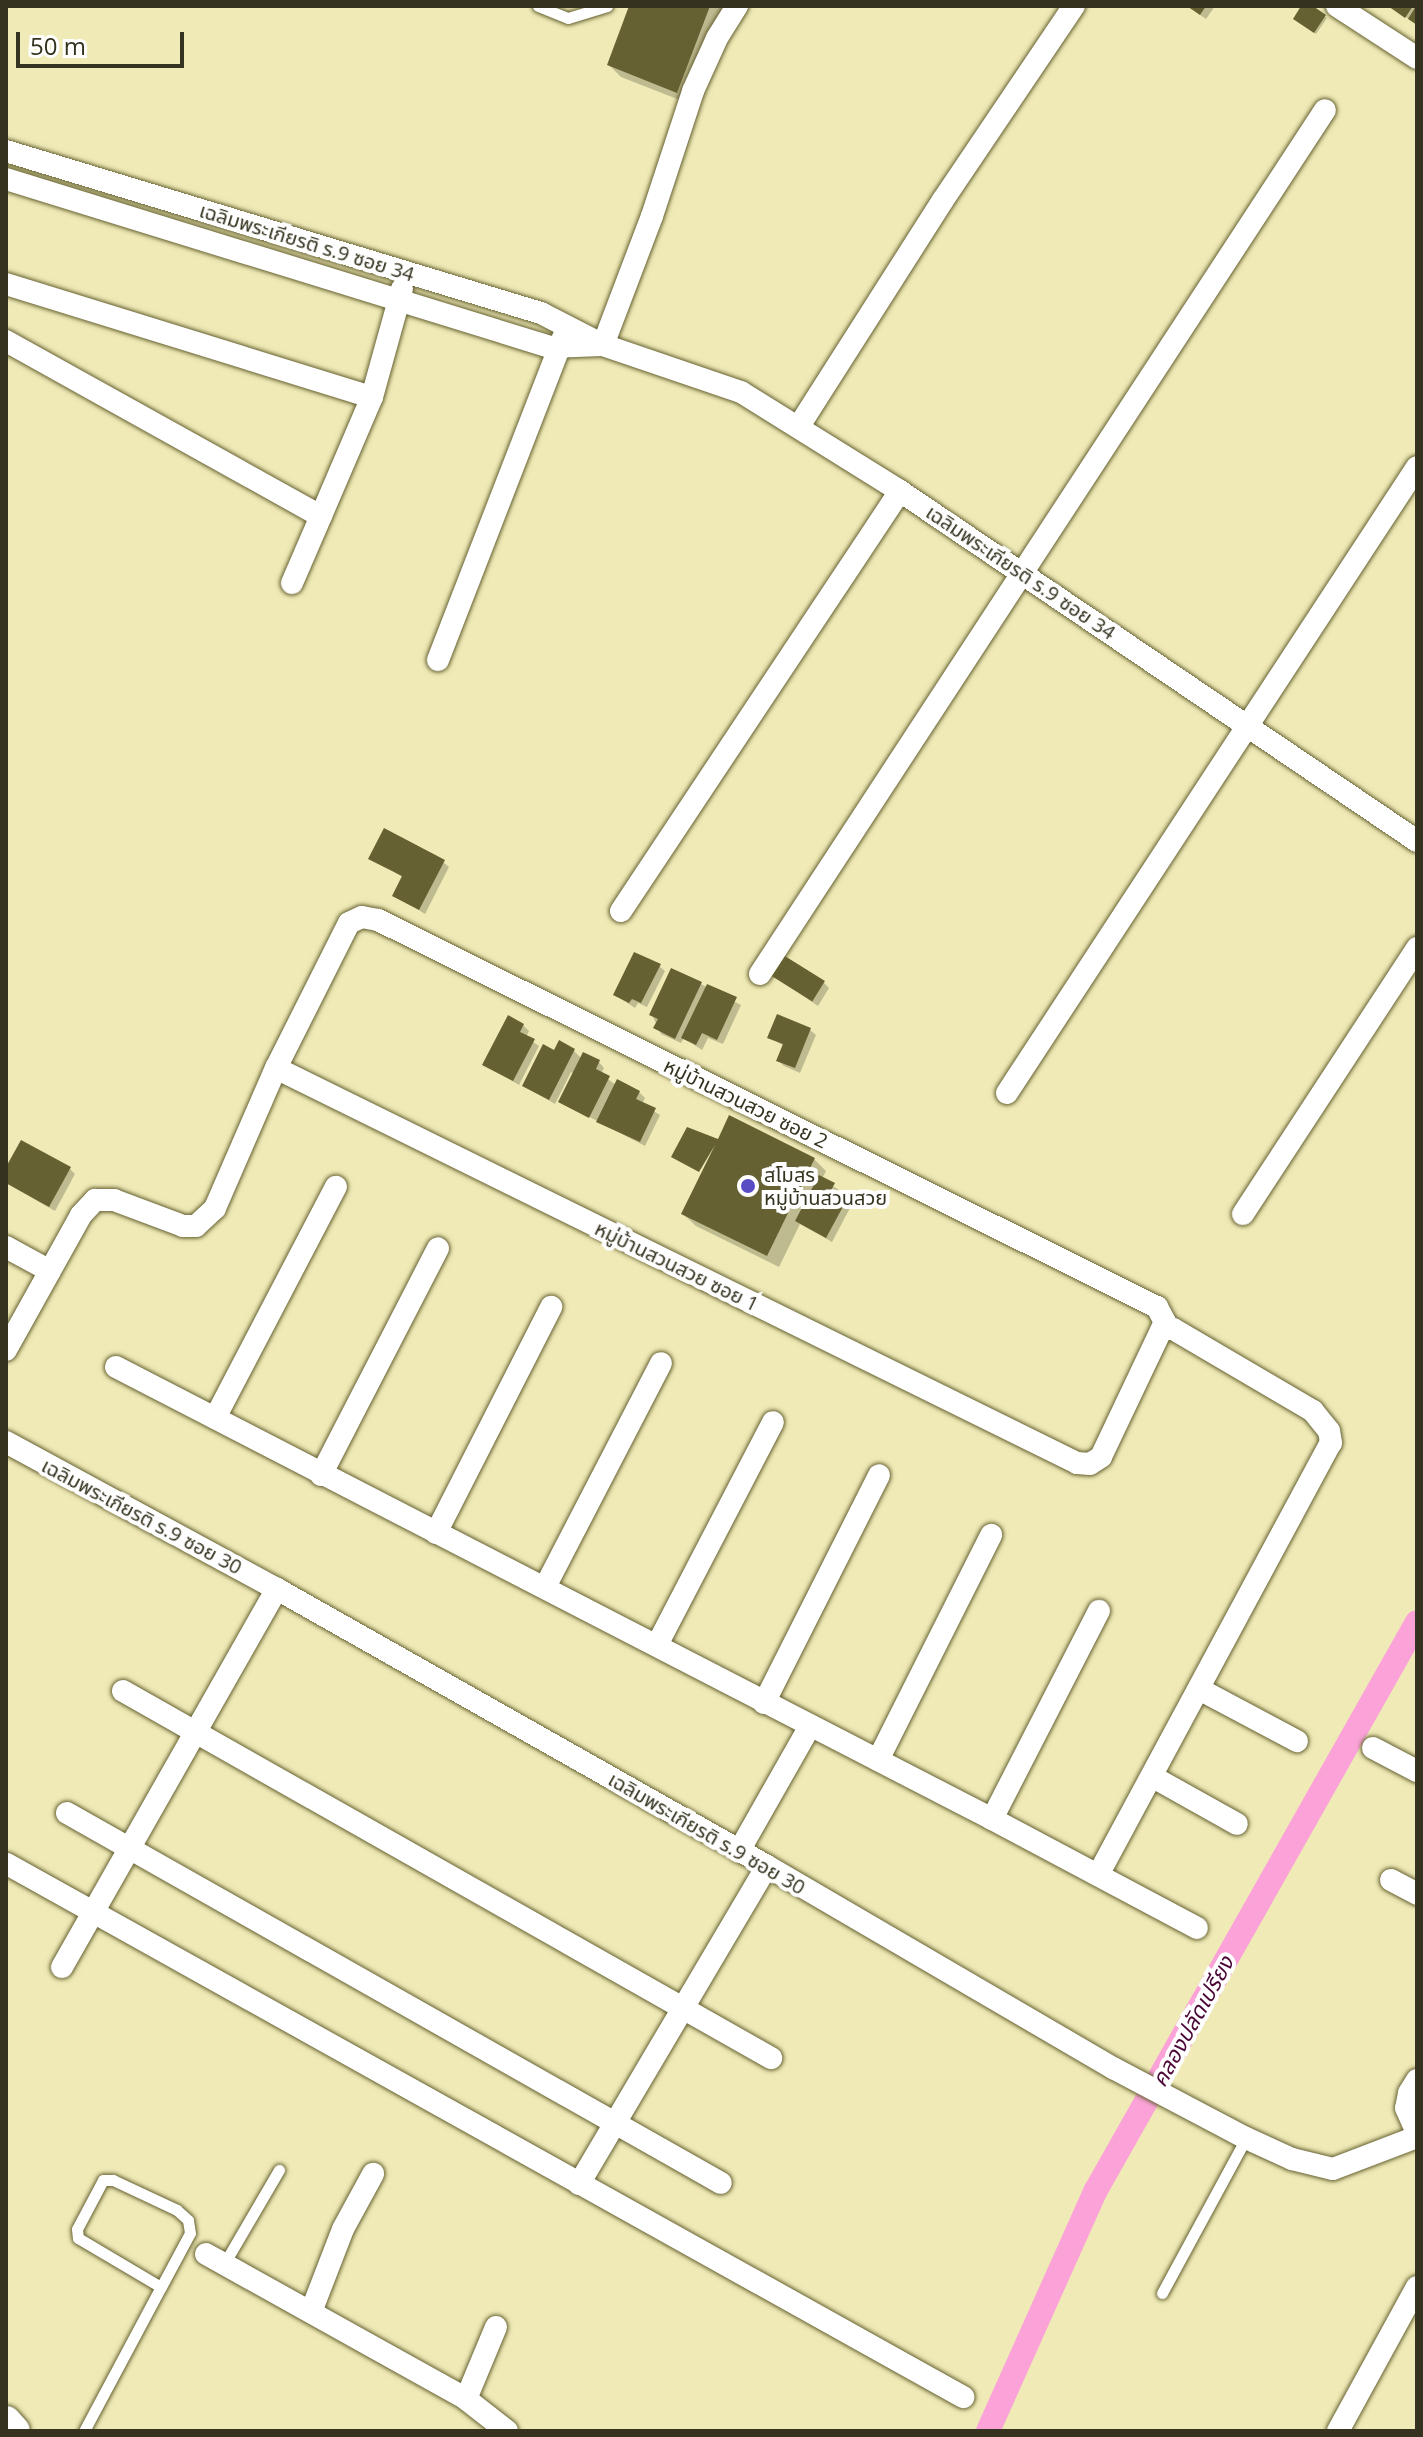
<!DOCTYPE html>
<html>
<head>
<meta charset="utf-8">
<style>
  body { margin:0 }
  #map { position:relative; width:1423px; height:2437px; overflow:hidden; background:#efeab6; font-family:"Open Sans","Noto Sans Thai",sans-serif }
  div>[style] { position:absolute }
  .shadow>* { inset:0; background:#0003 }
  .canal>* { height:24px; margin:-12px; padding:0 12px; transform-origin:12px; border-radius:12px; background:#fba3d8 }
  .building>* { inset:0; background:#666132; transform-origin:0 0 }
  .roads { filter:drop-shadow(0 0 2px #666132) drop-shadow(0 0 2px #666132) }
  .service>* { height:11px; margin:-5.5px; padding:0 5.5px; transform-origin:5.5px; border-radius:5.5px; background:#fff }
  .minor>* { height:22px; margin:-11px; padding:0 11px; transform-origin:11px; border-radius:11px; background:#fff }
  .secondary>* { height:30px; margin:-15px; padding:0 15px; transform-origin:15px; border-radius:15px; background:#fff }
  .dots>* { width:22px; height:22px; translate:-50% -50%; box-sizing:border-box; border:4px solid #fff; border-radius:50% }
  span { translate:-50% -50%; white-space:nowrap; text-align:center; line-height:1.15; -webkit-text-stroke:8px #fff; paint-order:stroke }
  .street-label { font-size:20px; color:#35331f }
  .poi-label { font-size:20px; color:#35331f }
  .left { translate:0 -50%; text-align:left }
  .water-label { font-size:22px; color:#4b0837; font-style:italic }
  .frame { position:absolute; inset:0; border:8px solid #35331f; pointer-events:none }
  .scale { position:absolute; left:16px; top:32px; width:168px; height:36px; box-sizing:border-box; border:4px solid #35331f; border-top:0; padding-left:10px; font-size:24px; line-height:28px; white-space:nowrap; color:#35331f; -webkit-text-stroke:6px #fff; paint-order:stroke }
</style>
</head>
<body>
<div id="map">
  <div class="shadow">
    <div style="clip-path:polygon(632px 6px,727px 6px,690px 104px,621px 77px,609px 65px)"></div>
    <div style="clip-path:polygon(1187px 6px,1215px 6px,1206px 19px)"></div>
    <div style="clip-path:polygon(1304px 6px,1327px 18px,1316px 34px,1297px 21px)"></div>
    <div style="clip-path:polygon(1389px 6px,1417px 6px,1417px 25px,1412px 21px)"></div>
    <div style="clip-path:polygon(371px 858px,443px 862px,449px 867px,425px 914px,395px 895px,404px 878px)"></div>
    <div style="clip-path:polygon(659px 966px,665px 971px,647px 1007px,638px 1003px,635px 1008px,615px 995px)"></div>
    <div style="clip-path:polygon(770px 973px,824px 983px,829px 988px,818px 1006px)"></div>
    <div style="clip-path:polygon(701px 984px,741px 1005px,723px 1044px,708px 1038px,702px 1050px,684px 1038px,681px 1043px,661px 1034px,652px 1015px)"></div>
    <div style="clip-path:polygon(523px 1025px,529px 1031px,526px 1037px,539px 1046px,519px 1085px,485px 1065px)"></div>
    <div style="clip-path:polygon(810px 1030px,816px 1035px,800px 1073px,784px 1066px,778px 1060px,784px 1046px,769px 1037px)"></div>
    <div style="clip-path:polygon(574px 1051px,582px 1059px,599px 1062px,604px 1068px,601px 1074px,616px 1085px,639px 1092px,645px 1098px,642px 1104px,660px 1115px,645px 1146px,561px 1102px,575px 1074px,571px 1072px,555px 1104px,524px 1086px,554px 1052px)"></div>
    <div style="clip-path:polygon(718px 1142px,814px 1159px,826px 1171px,822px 1179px,839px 1190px,835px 1197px,850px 1208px,832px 1242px,800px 1224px,779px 1267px,696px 1226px,683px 1214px)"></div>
    <div style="clip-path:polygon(70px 1169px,75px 1174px,55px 1211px,6px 1183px,6px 1171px)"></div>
  </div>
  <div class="canal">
    <div style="left:988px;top:2431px;width:264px;rotate:-65.9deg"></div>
    <div style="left:1096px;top:2190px;width:652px;rotate:-60.53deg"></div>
  </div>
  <div class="building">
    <div style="clip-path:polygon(629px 6px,710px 6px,677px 93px,607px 65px)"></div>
    <div style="clip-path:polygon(1187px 6px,1206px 6px,1200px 15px)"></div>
    <div style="clip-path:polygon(1301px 6px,1313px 6px,1326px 15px,1314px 33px,1293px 19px)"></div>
    <div style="clip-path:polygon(1388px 6px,1413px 6px,1405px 18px)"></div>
    <div style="clip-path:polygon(1416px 6px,1417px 6px,1417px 25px,1408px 19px)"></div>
    <div style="clip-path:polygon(384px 828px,445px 860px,419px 910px,392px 896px,402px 876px,368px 859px)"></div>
    <div style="clip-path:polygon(634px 952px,661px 964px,641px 1003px,632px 999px,629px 1003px,613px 995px)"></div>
    <div style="left:780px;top:953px;width:53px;height:24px;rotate:32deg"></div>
    <div style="clip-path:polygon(671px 968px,702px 982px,675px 1039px,653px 1028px,658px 1019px,649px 1015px)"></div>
    <div style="clip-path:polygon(707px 984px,737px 997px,717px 1040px,702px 1033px,696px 1045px,681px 1038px)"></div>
    <div style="clip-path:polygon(777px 1014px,811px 1028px,795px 1068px,776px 1061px,783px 1044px,767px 1038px)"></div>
    <div style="clip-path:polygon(508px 1015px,524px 1024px,520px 1032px,535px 1039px,513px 1081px,482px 1065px)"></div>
    <div style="clip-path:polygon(559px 1040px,575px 1049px,549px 1100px,522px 1086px,543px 1044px,554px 1050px)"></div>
    <div style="clip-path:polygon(583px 1052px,600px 1060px,596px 1069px,610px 1076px,589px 1118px,558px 1102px)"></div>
    <div style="clip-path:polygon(617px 1079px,640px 1091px,636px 1099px,656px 1108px,640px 1142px,596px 1122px)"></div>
    <div style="clip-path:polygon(729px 1115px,815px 1158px,767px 1256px,681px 1214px,715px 1145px,699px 1172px,671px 1157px,687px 1127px,718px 1139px)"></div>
    <div style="clip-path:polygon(21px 1140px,71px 1167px,49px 1207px,6px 1183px,6px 1167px)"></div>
    <div style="clip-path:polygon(819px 1175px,835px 1183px,830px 1192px,846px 1201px,826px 1238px,795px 1221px)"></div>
  </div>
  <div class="roads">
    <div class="service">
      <div style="left:538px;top:6px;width:32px;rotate:22deg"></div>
      <div style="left:568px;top:18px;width:41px;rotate:-17.1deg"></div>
      <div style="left:224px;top:2264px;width:109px;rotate:-59.7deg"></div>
      <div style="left:1162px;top:2293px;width:176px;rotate:-61.5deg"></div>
      <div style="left:84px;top:2431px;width:163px;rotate:-61.9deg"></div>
      <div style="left:161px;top:2287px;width:61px;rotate:-61.8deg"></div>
      <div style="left:190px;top:2233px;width:13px;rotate:-99deg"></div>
      <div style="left:188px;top:2220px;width:15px;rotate:-138deg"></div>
      <div style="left:177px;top:2210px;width:71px;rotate:-154.9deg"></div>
      <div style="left:113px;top:2180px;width:10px;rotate:180deg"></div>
      <div style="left:103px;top:2180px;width:55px;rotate:118deg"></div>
      <div style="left:77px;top:2229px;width:9px;rotate:84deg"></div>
      <div style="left:78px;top:2238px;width:96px;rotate:30.6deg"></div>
    </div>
    <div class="minor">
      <div style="left:1337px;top:6px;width:95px;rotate:33deg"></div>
      <div style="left:6px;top:151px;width:559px;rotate:16.85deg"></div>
      <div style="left:541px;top:313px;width:70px;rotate:27.3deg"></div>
      <div style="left:603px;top:345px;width:146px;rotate:18.8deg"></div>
      <div style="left:741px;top:392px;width:187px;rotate:31.9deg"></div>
      <div style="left:900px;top:491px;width:624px;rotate:34.1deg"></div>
      <div style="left:6px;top:179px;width:569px;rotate:17.16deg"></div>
      <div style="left:550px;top:347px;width:52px;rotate:-2.2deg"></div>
      <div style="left:6px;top:284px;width:383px;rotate:17.2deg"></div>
      <div style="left:372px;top:397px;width:112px;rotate:-74.5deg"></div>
      <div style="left:6px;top:341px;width:360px;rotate:29.1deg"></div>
      <div style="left:321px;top:516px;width:129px;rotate:-66.8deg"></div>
      <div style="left:603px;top:345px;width:138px;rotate:-69.2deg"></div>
      <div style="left:652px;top:216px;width:132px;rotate:-71.8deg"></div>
      <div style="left:693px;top:91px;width:58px;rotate:-65.6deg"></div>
      <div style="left:717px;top:38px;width:38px;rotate:-58deg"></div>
      <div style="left:799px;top:426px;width:268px;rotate:-57.5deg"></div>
      <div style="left:943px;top:200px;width:234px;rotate:-56deg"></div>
      <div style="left:292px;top:583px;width:73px;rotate:-66.6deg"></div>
      <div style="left:438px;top:660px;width:346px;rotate:-68.8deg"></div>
      <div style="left:621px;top:911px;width:504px;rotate:-56.4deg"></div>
      <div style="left:760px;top:974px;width:1032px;rotate:-56.82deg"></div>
      <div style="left:1007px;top:1093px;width:748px;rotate:-56.78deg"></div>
      <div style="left:1243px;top:1214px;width:318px;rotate:-56.8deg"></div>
      <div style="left:6px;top:1247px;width:50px;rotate:28.6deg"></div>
      <div style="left:6px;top:1350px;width:154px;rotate:-60.9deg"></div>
      <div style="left:81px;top:1215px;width:21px;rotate:-47deg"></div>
      <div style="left:95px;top:1200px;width:19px"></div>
      <div style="left:114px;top:1200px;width:74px;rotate:20.6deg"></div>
      <div style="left:183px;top:1226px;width:13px"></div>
      <div style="left:196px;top:1226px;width:26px;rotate:-43deg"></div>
      <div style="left:215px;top:1208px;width:153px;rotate:-66.5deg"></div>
      <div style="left:276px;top:1068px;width:162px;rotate:-63.3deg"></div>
      <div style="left:349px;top:923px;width:14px;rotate:-25deg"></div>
      <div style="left:362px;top:917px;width:16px;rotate:11deg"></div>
      <div style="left:378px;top:920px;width:870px;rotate:26.42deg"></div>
      <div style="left:1157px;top:1307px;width:17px;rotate:62deg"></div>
      <div style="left:1165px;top:1322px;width:149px;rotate:115.4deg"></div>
      <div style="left:1101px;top:1457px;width:13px;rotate:148deg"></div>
      <div style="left:1090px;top:1464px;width:13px;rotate:-176deg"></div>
      <div style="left:1077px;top:1463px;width:893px;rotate:-153.75deg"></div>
      <div style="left:116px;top:1367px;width:986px;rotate:27.29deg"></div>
      <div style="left:992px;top:1819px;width:232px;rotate:28deg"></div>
      <div style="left:215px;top:1418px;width:261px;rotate:-62.4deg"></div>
      <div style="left:6px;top:1442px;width:308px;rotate:28.5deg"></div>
      <div style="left:277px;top:1589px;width:563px;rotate:29.48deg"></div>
      <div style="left:767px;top:1866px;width:401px;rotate:30.3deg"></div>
      <div style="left:1113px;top:2068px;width:150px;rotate:27.8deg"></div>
      <div style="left:1246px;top:2138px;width:51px;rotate:24.5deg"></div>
      <div style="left:1292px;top:2159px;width:42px;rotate:13.7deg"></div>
      <div style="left:1333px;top:2169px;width:90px;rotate:-20.9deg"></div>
      <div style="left:321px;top:1475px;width:255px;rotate:-62.7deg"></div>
      <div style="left:436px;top:1533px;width:254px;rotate:-63deg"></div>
      <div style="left:545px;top:1587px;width:252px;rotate:-62.6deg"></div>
      <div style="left:657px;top:1645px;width:251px;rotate:-62.5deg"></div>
      <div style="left:1199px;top:1689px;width:111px;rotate:28deg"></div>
      <div style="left:123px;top:1691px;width:745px;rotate:29.53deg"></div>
      <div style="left:764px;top:1703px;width:255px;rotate:-63.2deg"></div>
      <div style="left:1373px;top:1748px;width:50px;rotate:27.6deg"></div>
      <div style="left:878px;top:1760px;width:252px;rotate:-63.3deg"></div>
      <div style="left:1153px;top:1777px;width:96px;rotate:29.2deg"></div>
      <div style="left:67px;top:1813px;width:751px;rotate:29.5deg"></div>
      <div style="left:992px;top:1819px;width:234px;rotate:-62.8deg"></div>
      <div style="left:739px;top:1851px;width:144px;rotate:-60.4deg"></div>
      <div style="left:7px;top:1864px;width:1095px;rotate:29.14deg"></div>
      <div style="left:1098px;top:1875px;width:491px;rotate:-61.7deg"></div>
      <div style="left:1331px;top:1443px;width:12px;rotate:-99deg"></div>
      <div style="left:1329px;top:1431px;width:26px;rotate:-129deg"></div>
      <div style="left:1313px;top:1411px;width:162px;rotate:-149.6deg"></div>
      <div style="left:1173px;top:1329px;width:11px;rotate:180deg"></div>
      <div style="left:1391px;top:1880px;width:30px;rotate:28deg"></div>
      <div style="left:62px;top:1967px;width:435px;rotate:-60.4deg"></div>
      <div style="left:1417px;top:2080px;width:15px;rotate:122deg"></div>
      <div style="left:1409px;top:2093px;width:15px;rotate:101deg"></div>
      <div style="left:1406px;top:2108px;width:27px;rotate:66deg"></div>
      <div style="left:579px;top:2184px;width:369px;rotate:-59.4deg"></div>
      <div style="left:206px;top:2254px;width:298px;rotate:29.1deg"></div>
      <div style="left:466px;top:2399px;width:52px;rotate:38deg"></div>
      <div style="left:311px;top:2312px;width:89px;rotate:-68.9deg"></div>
      <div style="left:343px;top:2229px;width:63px;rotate:-61.4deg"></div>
      <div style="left:466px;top:2399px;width:78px;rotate:-67.4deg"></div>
      <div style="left:1338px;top:2431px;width:164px;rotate:-61.3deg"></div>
    </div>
    <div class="secondary">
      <div style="left:6px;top:2421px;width:13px;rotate:48deg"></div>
    </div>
  </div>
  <div class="dots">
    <div style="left:748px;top:1186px;background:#5a4cc4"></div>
  </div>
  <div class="street-label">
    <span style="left:307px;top:242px;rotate:17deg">เฉลิมพระเกียรติ ร.9 ซอย 34</span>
    <span style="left:1021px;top:572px;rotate:34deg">เฉลิมพระเกียรติ ร.9 ซอย 34</span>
    <span style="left:746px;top:1103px;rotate:26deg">หมู่บ้านสวนสวย ซอย 2</span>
    <span style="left:677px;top:1266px;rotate:26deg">หมู่บ้านสวนสวย ซอย 1</span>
    <span style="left:142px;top:1516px;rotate:28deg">เฉลิมพระเกียรติ ร.9 ซอย 30</span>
    <span style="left:707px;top:1833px;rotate:30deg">เฉลิมพระเกียรติ ร.9 ซอย 30</span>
  </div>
  <div class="poi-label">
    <span class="left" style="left:764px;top:1186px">สโมสร<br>หมู่บ้านสวนสวย</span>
  </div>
  <div class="water-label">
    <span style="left:1192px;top:2021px;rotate:-61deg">คลองปลัดเปรียง</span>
  </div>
  <div class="frame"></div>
  <div class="scale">50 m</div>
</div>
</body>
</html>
